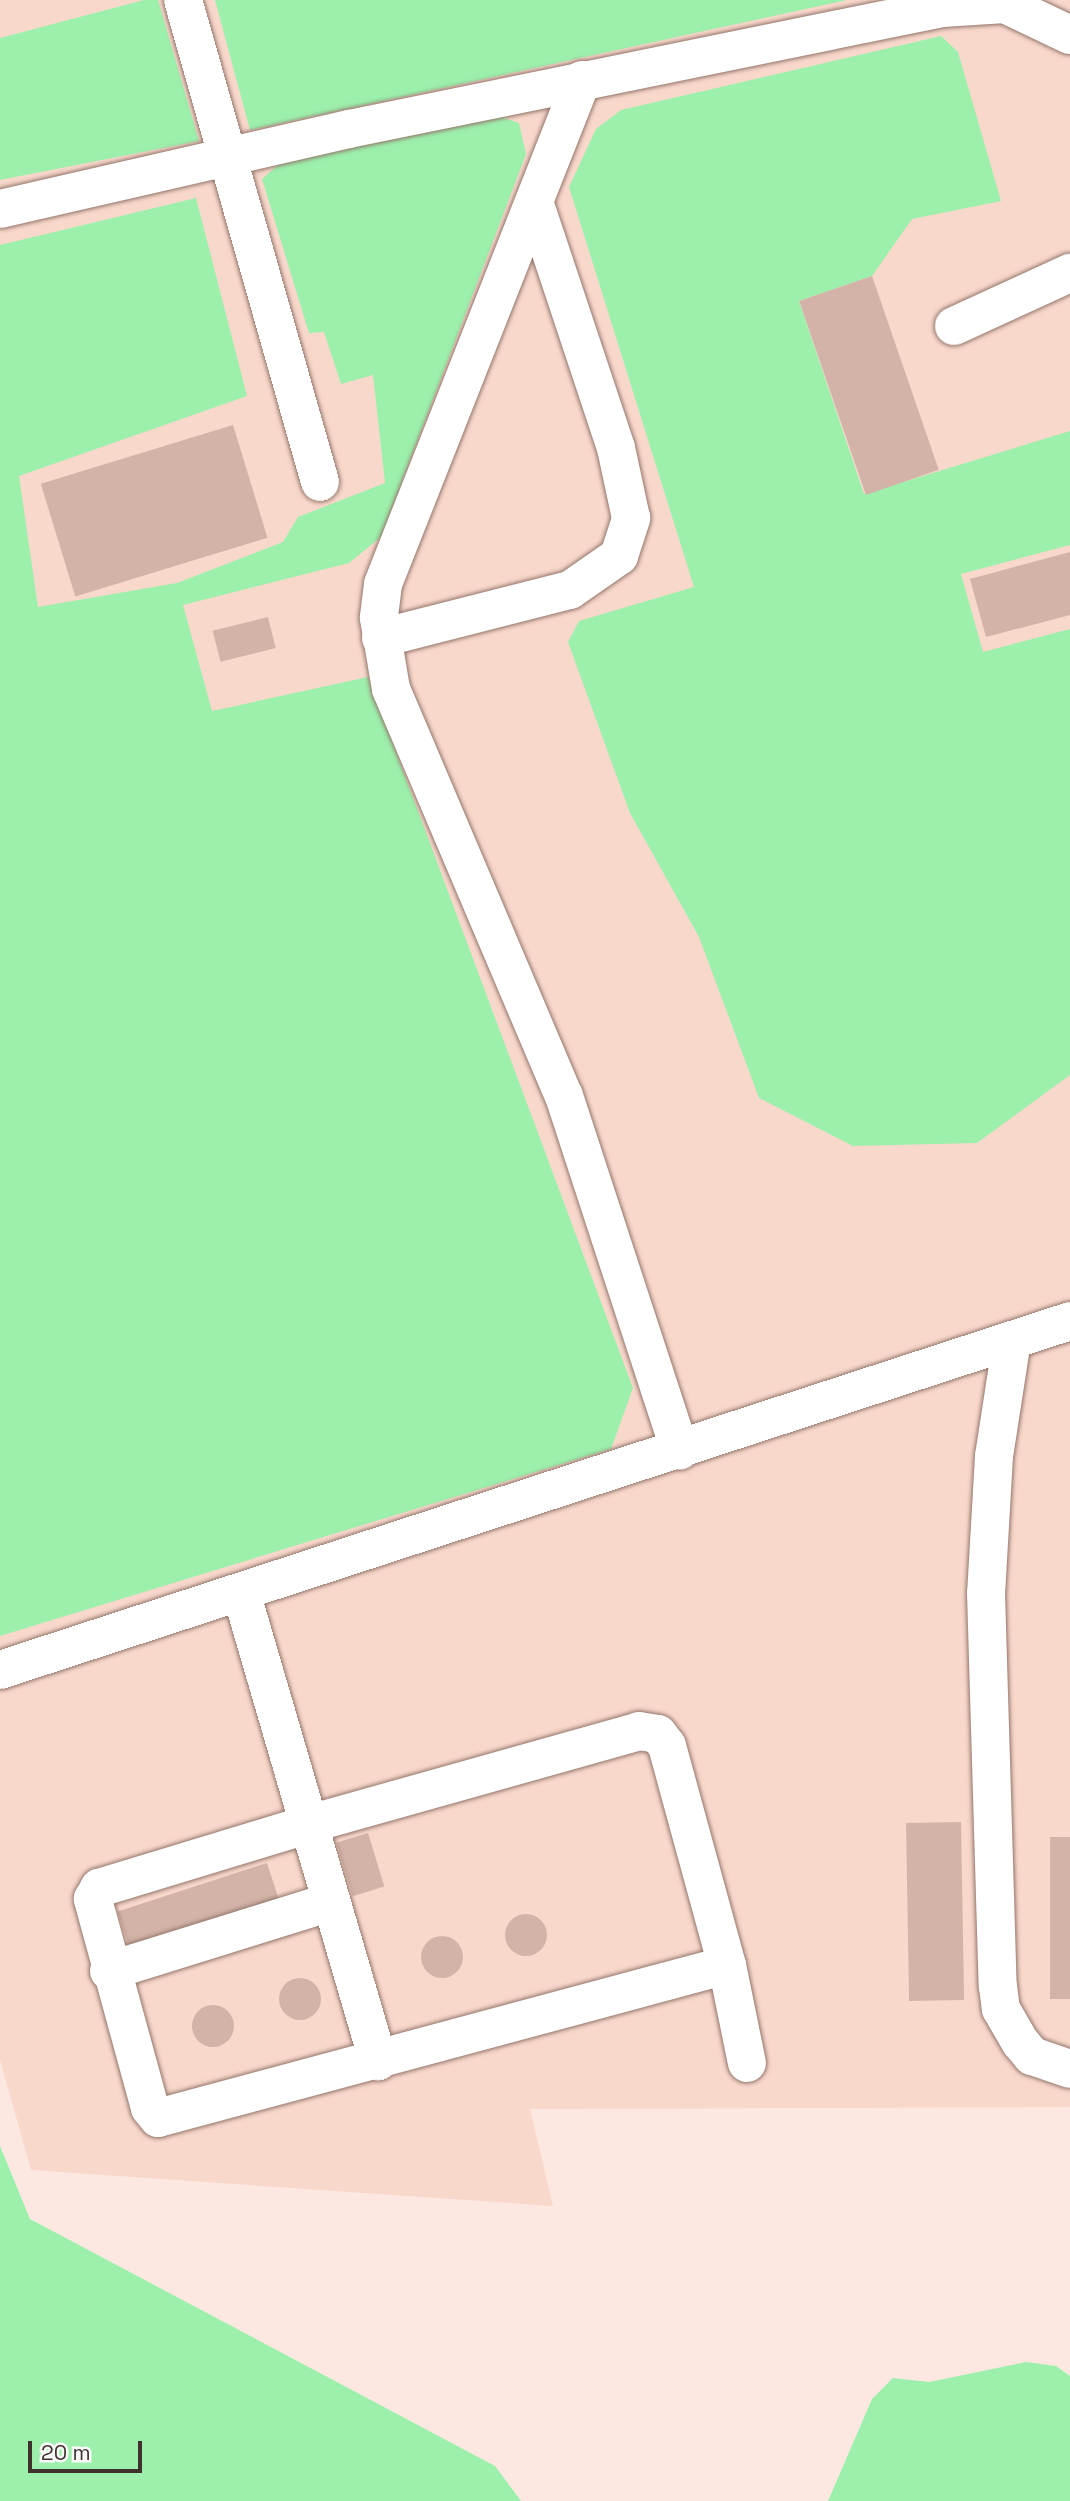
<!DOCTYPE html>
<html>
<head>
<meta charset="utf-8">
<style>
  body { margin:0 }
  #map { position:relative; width:1070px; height:2501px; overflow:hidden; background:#fce8e0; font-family:"Space Grotesk",sans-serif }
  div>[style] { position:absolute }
  .built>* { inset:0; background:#f9d8cc }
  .green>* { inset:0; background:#9cf0ac }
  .building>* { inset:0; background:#d3b3a7; transform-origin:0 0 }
  .round { border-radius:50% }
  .roads { filter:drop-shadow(0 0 2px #93766b) drop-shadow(0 0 2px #93766b) }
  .minor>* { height:38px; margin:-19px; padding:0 19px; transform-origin:19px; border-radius:19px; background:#fff }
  span { translate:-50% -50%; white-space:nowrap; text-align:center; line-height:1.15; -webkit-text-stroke:5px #fafafa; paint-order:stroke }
  .scale { position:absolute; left:28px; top:2441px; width:114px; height:32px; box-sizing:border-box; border:4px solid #3f322e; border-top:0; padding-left:9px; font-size:21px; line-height:24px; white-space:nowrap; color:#3f322e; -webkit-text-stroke:5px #fafafa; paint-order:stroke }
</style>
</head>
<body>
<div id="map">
  <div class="built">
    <div style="clip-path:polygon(0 0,1070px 0,1070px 2107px,530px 2109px,553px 2206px,31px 2170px,0 2060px)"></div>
  </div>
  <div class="green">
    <div style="clip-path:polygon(144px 0,158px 0,199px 141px,0 180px,0 38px)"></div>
    <div style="clip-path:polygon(215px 0,847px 0,250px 130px)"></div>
    <div style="clip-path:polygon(941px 36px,958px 52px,1001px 201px,912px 219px,872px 276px,799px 301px,864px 494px,1070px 431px,1070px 545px,961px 574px,983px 652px,1070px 629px,1070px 1075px,977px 1143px,853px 1146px,759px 1098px,699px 937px,630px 813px,568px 642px,579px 621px,694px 587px,569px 187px,596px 129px,621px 110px)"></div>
    <div style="clip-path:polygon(495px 115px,519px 123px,526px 154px,381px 537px,349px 563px,183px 605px,212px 711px,368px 677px,633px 1388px,611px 1449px,0 1636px,0 245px,196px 198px,247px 396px,19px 476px,38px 607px,177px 583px,283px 542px,298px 517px,385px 483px,373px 375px,341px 384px,324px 332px,309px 333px,262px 179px,285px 159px)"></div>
    <div style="clip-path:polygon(0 2146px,30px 2219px,495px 2466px,521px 2501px,0 2501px)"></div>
    <div style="clip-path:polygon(1026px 2362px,1056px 2366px,1070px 2376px,1070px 2501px,828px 2501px,872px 2399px,893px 2378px,929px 2382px)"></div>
  </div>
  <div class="building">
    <div style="left:872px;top:276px;width:205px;height:77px;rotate:71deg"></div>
    <div style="left:233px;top:425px;width:118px;height:201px;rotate:73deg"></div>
    <div style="clip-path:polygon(1070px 552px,1070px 615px,986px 637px,970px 579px)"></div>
    <div style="left:268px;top:617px;width:32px;height:57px;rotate:76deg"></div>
    <div style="left:961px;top:1822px;width:178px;height:55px;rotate:89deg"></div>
    <div style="left:368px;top:1833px;width:56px;height:33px;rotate:73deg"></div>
    <div style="left:1050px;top:1837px;width:20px;height:162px"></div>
    <div style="left:267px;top:1863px;width:40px;height:157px;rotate:72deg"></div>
    <div class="round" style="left:505px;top:1914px;width:42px;height:42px"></div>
    <div class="round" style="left:421px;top:1936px;width:42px;height:42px"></div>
    <div class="round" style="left:279px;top:1978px;width:42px;height:42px"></div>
    <div class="round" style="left:192px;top:2005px;width:42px;height:42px"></div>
  </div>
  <div class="roads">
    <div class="minor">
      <div style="left:183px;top:0;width:501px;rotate:74.13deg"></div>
      <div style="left:582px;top:80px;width:542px;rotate:111.55deg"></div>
      <div style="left:383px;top:584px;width:34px;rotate:97deg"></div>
      <div style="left:379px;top:618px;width:72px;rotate:80.4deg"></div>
      <div style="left:391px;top:689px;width:442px;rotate:67deg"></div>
      <div style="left:564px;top:1096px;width:373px;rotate:71.9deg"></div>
      <div style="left:0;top:209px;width:358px;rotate:-12.9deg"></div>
      <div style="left:349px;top:129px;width:605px;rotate:-11.53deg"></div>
      <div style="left:942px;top:8px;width:63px;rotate:-3.6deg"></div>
      <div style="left:1005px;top:4px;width:72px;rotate:25.5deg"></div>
      <div style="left:954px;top:326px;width:128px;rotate:-24.6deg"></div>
      <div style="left:381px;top:638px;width:195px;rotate:-14.3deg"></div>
      <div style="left:570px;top:590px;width:60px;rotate:-34.8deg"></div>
      <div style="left:619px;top:556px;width:40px;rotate:-72deg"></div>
      <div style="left:631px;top:518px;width:72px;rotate:-102.1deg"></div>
      <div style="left:616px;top:448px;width:259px;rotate:-108.4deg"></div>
      <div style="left:1012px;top:1340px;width:117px;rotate:98.8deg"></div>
      <div style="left:994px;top:1456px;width:137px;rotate:93.3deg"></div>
      <div style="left:986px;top:1593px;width:393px;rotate:88.3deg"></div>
      <div style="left:998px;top:1986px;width:23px;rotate:83deg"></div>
      <div style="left:1001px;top:2009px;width:39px;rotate:60deg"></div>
      <div style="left:1021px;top:2043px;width:17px;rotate:50deg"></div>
      <div style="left:1032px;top:2056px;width:40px;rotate:18.9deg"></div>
      <div style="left:241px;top:1592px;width:489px;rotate:73.7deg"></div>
      <div style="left:0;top:1670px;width:1125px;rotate:-18.06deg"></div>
      <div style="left:727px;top:1965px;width:589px;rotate:164.95deg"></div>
      <div style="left:158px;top:2118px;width:13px;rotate:-129deg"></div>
      <div style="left:150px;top:2108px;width:217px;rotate:-105.3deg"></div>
      <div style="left:93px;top:1899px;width:13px;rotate:-61deg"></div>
      <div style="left:99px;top:1888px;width:220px;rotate:-16.9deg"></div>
      <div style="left:309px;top:1824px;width:343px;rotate:-15.7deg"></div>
      <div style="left:639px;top:1731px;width:19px;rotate:9deg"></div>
      <div style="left:658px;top:1734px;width:15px;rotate:53deg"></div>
      <div style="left:667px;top:1746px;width:227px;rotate:74.7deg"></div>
      <div style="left:727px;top:1965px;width:100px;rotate:78.5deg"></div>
      <div style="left:109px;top:1971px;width:232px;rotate:-17.3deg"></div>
    </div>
  </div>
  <div class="scale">20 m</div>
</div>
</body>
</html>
